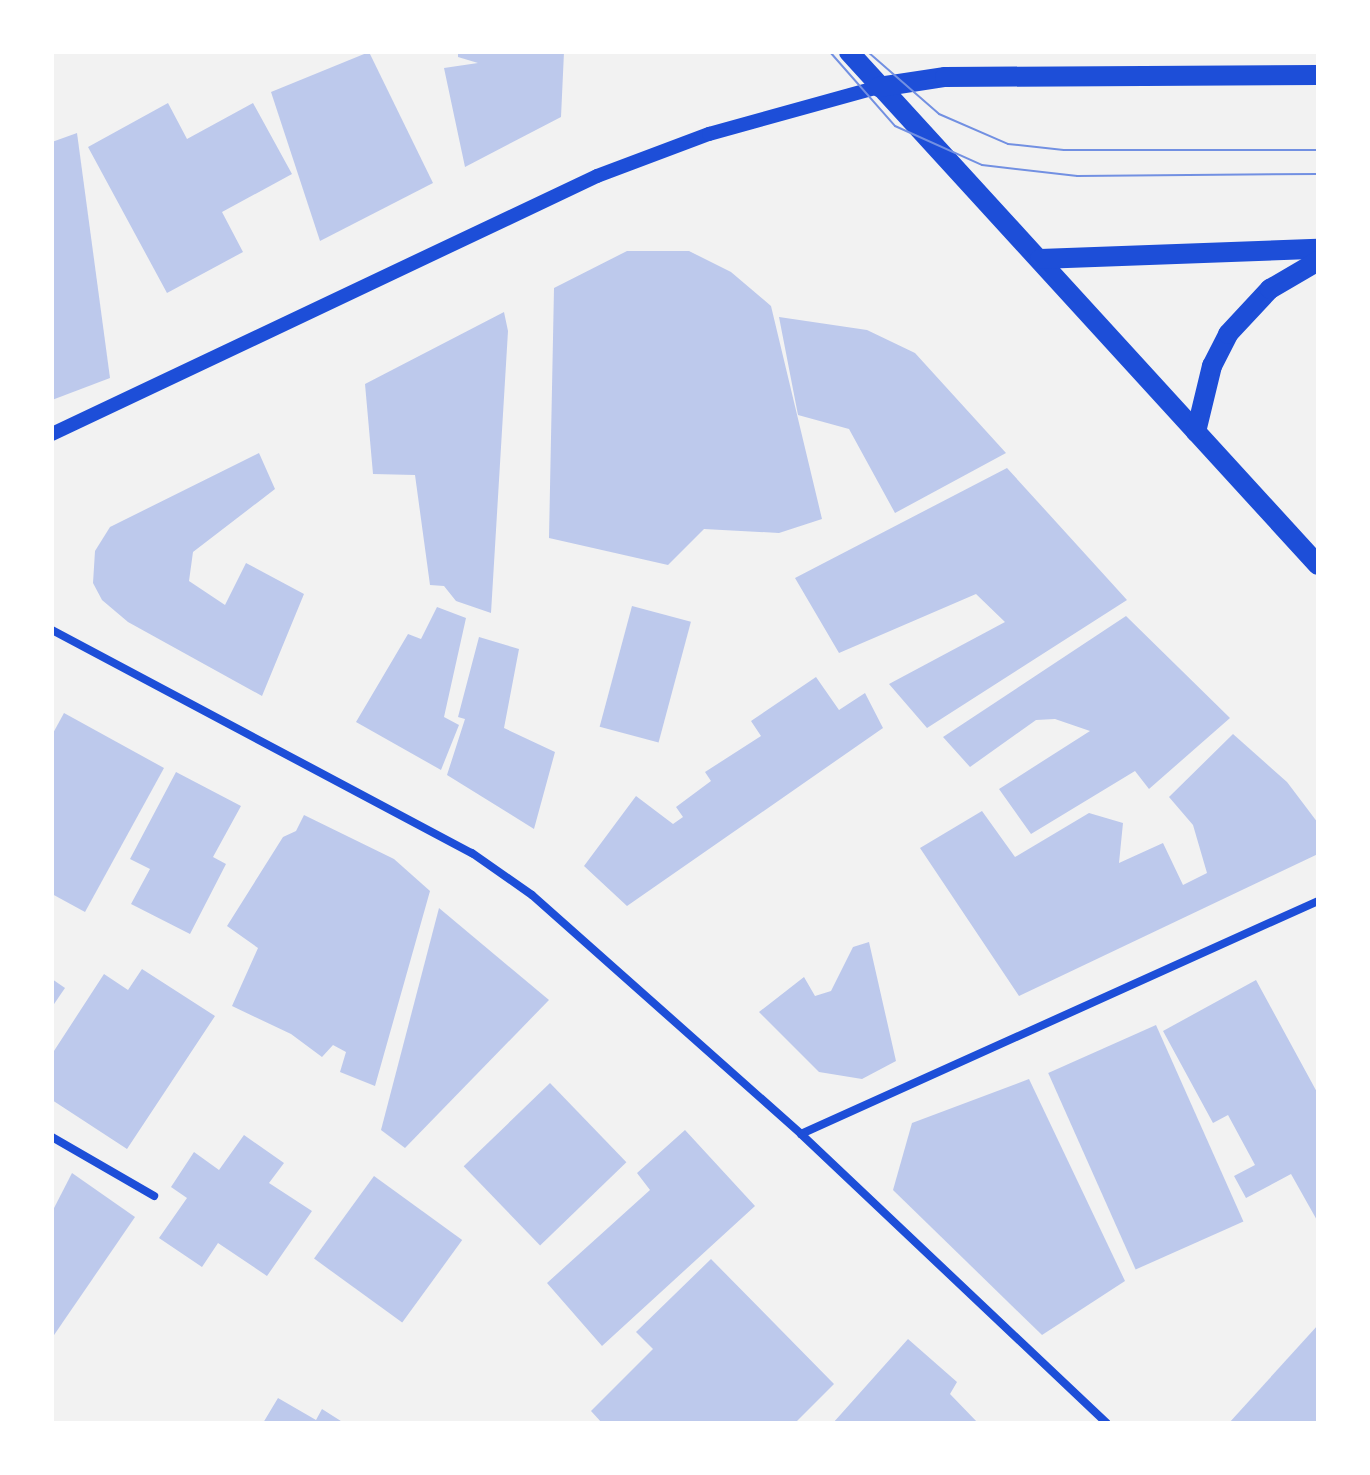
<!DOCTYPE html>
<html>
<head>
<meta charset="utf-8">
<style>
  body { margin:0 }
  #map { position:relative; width:1370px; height:1475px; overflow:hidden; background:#f2f2f2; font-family:Bitter,serif }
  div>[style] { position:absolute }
  .building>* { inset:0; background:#bdc9ec; transform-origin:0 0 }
  .minor>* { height:8px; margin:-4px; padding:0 4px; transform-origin:4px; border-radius:4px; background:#1d4ed8 }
  .tertiary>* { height:14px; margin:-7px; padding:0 7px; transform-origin:7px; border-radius:7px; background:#1d4ed8 }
  .primary>* { height:20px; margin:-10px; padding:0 10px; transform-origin:10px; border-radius:10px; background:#1d4ed8 }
  .tram>* { height:2px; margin:-1px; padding:0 1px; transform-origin:1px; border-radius:1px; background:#7290e2 }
  span { translate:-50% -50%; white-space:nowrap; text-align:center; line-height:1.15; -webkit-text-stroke:6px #fff; paint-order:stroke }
  .frame { position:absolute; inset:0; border:54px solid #fff; pointer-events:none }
</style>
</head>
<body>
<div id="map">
  <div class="building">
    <div style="clip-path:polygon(369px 52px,433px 183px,320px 241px,271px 92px)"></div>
    <div style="clip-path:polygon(458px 52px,564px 52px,561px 117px,465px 167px,444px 68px,478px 63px,458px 57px)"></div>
    <div style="clip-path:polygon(168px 103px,187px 139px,253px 103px,292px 174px,222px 212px,243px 252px,167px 293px,88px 147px)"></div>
    <div style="clip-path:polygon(77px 133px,110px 378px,52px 400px,52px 142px)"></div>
    <div style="clip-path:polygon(627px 251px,689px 251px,731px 272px,771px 306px,822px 519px,779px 533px,704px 529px,668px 565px,549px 538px,554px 288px)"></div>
    <div style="clip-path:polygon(504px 312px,508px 331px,491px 613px,456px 601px,444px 586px,430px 585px,415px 475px,373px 474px,365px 384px)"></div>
    <div style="clip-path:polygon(779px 317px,867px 330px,915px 353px,1006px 453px,895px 513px,849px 429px,798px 415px)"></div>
    <div style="clip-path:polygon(259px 453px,275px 489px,193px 552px,189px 581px,225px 605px,246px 563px,304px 594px,262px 696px,128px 622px,102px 600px,93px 583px,95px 551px,110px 527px)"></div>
    <div style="clip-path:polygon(1007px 468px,1127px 600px,927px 728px,889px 684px,1005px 622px,976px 594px,839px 653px,795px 578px)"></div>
    <div style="left:632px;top:606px;width:61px;height:125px;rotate:15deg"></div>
    <div style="clip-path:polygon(437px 607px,466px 618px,444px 717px,459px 725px,441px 770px,356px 722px,408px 634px,421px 639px)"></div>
    <div style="clip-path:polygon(1126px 616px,1230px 718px,1149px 789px,1135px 771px,1031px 834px,999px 789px,1090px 731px,1055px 719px,1036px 720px,970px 767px,943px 737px)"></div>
    <div style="clip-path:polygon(479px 637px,519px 649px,504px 728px,555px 752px,534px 829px,447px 775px,465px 719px,458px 717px)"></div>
    <div style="clip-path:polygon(816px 677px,839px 710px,865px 693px,883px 728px,627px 906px,584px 866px,636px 796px,673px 824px,683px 817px,676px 807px,711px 781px,705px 772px,761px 736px,751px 721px)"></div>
    <div style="clip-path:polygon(64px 713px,164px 768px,85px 912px,52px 894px,52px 735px)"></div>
    <div style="clip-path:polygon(1233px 734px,1287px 782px,1318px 823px,1318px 854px,1019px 996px,920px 848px,982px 811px,1015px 857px,1089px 813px,1123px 823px,1119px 863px,1163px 843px,1183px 885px,1207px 873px,1193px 825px,1169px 797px)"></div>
    <div style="clip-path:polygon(176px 772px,241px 806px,213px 857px,226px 864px,190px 934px,131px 904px,150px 869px,130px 859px)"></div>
    <div style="clip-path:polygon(304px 815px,394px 859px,430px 891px,375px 1086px,340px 1072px,346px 1052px,333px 1045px,322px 1057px,291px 1034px,232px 1006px,258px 948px,227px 926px,283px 837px,296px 831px)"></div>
    <div style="clip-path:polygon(439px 908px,549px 1000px,405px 1148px,381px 1130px)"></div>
    <div style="clip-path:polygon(869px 942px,896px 1061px,862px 1079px,819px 1072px,759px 1012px,804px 977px,815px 996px,831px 991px,853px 947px)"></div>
    <div style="clip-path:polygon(142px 969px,215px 1016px,127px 1149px,52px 1100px,52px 1054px,104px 974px,128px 990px)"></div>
    <div style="clip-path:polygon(52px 979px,65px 988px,52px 1007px)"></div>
    <div style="clip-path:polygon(1256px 980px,1318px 1094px,1318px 1222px,1291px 1174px,1246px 1198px,1234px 1176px,1255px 1165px,1228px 1115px,1213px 1123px,1163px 1031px)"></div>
    <div style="left:1156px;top:1025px;width:215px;height:118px;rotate:66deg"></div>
    <div style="clip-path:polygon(1029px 1079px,1125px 1281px,1042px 1335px,893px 1190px,912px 1123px)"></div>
    <div style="left:550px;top:1083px;width:110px;height:120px;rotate:46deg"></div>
    <div style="clip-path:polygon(685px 1130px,755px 1206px,602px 1346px,547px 1283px,650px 1190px,637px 1173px)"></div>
    <div style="clip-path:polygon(244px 1135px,284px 1163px,269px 1183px,312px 1211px,267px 1276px,218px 1243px,202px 1267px,159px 1238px,187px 1198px,171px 1187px,194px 1152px,219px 1170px)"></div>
    <div style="clip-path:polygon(72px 1173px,135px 1217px,52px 1338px,52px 1212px)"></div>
    <div style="left:374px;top:1176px;width:109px;height:102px;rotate:36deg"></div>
    <div style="clip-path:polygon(711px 1259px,834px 1384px,795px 1423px,602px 1423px,591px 1411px,653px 1349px,636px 1332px)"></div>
    <div style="clip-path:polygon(1318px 1325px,1318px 1423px,1229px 1423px)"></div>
    <div style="clip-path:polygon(908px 1339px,957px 1382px,950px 1394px,978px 1423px,833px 1423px)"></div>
    <div style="clip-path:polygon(278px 1398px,316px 1420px,322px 1409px,344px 1423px,263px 1423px)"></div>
  </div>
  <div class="minor">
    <div style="left:52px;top:630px;width:476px;rotate:28deg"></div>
    <div style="left:472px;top:853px;width:73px;rotate:35deg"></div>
    <div style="left:532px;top:895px;width:360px;rotate:41.6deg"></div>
    <div style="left:801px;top:1134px;width:421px;rotate:43.4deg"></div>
    <div style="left:801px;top:1134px;width:567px;rotate:-24.26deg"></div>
    <div style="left:52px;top:1137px;width:118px;rotate:30deg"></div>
  </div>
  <div class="tertiary">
    <div style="left:52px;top:434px;width:603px;rotate:-25.33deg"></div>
    <div style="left:597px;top:176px;width:120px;rotate:-20.6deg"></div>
    <div style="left:709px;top:134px;width:176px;rotate:-15.5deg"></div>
  </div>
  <div class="primary">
    <div style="left:849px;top:52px;width:695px;rotate:47.57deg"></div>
    <div style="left:879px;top:87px;width:67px;rotate:-8.6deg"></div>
    <div style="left:945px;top:77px;width:373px;rotate:-0.3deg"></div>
    <div style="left:1040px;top:259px;width:278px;rotate:-2.1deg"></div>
    <div style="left:1196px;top:432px;width:68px;rotate:-76.4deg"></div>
    <div style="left:1212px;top:366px;width:36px;rotate:-63deg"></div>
    <div style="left:1228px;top:334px;width:62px;rotate:-47deg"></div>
    <div style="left:1270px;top:289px;width:56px;rotate:-30.3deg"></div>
  </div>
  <div class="tram">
    <div style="left:830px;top:52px;width:98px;rotate:48.7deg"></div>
    <div style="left:895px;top:126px;width:95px;rotate:24.1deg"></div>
    <div style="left:982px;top:165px;width:96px;rotate:6.6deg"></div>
    <div style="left:1077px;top:176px;width:241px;rotate:-0.5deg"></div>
    <div style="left:868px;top:52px;width:94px;rotate:41.1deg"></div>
    <div style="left:939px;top:114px;width:75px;rotate:23.5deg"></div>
    <div style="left:1008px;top:144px;width:56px;rotate:6.1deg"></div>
    <div style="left:1064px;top:150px;width:254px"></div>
  </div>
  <div class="frame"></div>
</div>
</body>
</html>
